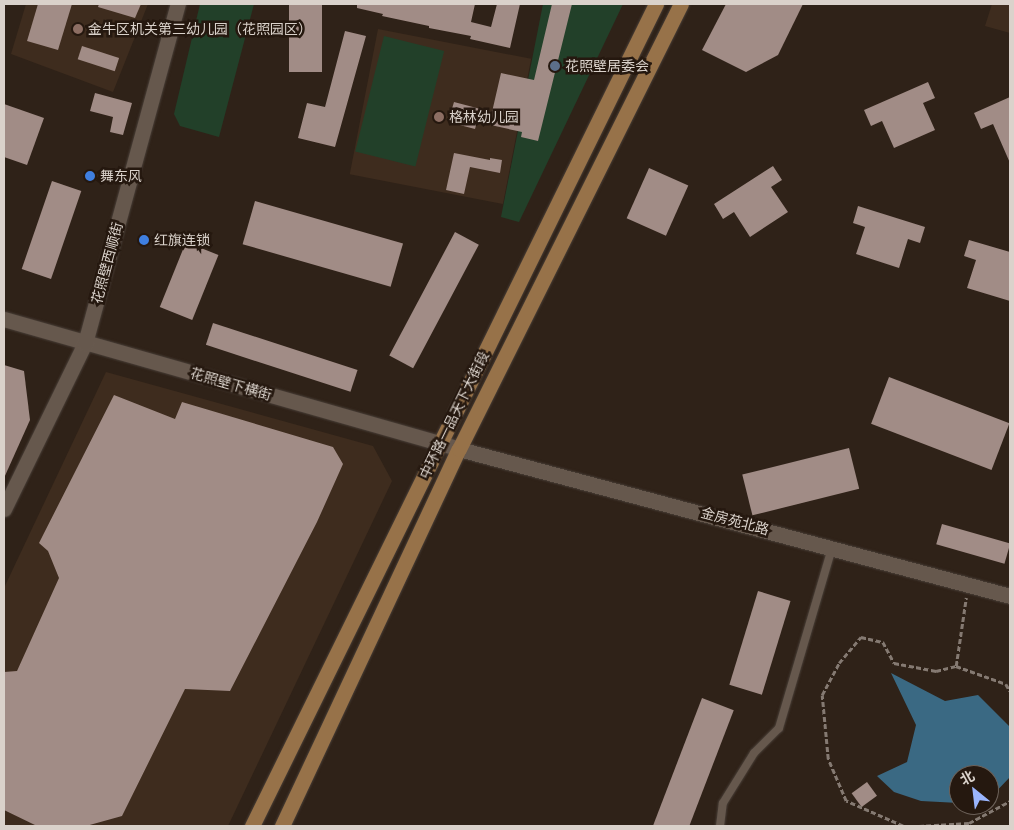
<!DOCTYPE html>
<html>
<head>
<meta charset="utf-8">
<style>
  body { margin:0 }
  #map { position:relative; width:1014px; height:830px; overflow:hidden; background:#2f2218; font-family:"Libre Baskerville","Noto Sans SC",serif }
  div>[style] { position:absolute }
  .built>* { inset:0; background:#3e2c1e; transform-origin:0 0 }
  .green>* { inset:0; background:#224029; transform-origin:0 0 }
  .water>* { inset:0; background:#3a6983 }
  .building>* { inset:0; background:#a18c86; transform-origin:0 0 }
  .path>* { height:2.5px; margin-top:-1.25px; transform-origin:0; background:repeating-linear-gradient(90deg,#857a72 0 5px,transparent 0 7.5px) }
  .roads { filter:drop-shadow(0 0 1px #493f38) drop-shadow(0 0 1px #493f38) }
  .service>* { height:8px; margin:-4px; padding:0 4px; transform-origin:4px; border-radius:4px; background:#66584d }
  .minor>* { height:15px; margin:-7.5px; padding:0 7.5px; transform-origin:7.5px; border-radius:7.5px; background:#66584d }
  .tertiary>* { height:15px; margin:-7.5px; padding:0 7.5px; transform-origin:7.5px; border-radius:7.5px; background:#66584d }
  .primary>* { height:15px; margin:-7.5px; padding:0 7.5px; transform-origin:7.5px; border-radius:7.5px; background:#977249 }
  .dots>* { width:14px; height:14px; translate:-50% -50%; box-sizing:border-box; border:2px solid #25180f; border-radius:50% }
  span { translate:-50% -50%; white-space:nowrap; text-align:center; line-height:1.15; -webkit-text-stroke:5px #25180f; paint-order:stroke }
  .poi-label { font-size:14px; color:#dad2cb }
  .left { translate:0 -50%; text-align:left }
  .street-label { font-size:14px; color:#dad2cb }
  .frame { position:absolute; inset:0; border:5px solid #dad2cb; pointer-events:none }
  .north { position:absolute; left:949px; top:765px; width:50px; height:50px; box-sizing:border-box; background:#25180f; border:1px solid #6d625a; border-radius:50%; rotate:331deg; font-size:14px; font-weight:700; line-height:20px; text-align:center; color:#dad2cb }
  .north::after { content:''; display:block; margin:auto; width:18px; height:22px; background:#9ab5fd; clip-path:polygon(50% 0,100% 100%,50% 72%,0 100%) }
</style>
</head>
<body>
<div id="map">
  <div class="built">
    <div style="clip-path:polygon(26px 4px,148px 4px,113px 92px,11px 54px)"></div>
    <div style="clip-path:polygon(992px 4px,1010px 4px,1010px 33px,985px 26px)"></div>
    <div style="left:378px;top:29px;width:156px;height:148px;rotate:11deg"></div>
    <div style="clip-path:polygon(106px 372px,373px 446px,392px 481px,228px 826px,4px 826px,4px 588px)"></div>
  </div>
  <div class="green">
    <div style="clip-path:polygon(200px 4px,254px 4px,219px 137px,180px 126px,174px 114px)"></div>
    <div style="clip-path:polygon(543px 4px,623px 4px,519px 222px,501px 217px)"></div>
    <div style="left:384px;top:36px;width:62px;height:119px;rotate:14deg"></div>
  </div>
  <div class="water">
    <div style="clip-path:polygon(891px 673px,945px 701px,978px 695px,1010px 727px,1010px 777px,989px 799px,989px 775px,959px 775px,959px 803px,921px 801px,894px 792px,877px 776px,907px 762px,916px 725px)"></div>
  </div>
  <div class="building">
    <div style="clip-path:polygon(38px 4px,72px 4px,58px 50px,27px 41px)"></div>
    <div style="clip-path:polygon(99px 4px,141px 4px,135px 18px,98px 7px)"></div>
    <div style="left:289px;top:4px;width:33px;height:68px"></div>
    <div style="clip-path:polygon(357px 4px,475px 4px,471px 22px,491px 27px,497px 4px,520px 4px,510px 48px,470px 39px,471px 36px,429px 28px,429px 26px,382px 16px,383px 14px,357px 8px)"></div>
    <div style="clip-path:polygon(552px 4px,572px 4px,538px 141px,521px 137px,522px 132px,477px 122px,475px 129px,448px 122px,454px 102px,492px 112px,501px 73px,534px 80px)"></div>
    <div style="clip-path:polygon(726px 4px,803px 4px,778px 55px,746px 72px,702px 50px)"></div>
    <div style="clip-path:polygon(345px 31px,366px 36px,335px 147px,298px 138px,307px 103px,325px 107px)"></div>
    <div style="left:82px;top:46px;width:39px;height:14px;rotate:18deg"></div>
    <div style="clip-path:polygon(928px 82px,935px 98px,923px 103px,935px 130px,894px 148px,882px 121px,871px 126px,864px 110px)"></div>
    <div style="clip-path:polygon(95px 93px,132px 103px,123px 135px,110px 132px,113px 117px,90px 111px)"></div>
    <div style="clip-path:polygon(1010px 97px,1010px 163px,993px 124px,981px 129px,974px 113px)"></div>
    <div style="clip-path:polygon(4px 104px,44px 118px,27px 165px,4px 157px)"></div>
    <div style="clip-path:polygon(454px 153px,490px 160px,490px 158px,502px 160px,500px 173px,470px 167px,464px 194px,446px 190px)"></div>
    <div style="clip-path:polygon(773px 166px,782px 180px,771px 187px,788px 212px,750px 237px,734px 212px,723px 219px,714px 204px)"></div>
    <div style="left:649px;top:168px;width:43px;height:55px;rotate:24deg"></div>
    <div style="left:52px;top:181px;width:31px;height:93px;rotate:19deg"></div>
    <div style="left:255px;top:201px;width:154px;height:45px;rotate:16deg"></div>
    <div style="clip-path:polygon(858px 206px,925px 227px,920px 243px,908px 239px,899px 268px,856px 254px,865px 227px,853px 223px)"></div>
    <div style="left:455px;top:232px;width:27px;height:140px;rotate:28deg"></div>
    <div style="clip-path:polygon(969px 240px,1010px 252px,1010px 301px,967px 288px,976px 260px,964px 256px)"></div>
    <div style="left:186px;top:242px;width:35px;height:70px;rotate:22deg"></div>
    <div style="left:213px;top:323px;width:152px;height:23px;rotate:18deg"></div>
    <div style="clip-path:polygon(4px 365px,24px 371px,30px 420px,4px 478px)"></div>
    <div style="left:889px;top:377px;width:129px;height:50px;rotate:21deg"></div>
    <div style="clip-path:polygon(114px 395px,175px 419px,182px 402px,333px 447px,343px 464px,317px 522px,230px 691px,185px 689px,122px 816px,86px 826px,37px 826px,4px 810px,4px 672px,17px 671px,59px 578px,48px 551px,39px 543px)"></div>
    <div style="left:849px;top:448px;width:42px;height:110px;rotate:76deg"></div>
    <div style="left:942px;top:524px;width:71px;height:21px;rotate:16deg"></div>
    <div style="left:758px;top:591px;width:34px;height:98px;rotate:17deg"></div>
    <div style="left:702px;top:698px;width:34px;height:137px;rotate:21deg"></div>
    <div style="left:867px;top:782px;width:17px;height:19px;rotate:54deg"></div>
  </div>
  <div class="path">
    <div style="left:956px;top:666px;width:69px;rotate:-81.6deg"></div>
    <div style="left:903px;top:826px;width:62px;rotate:-156.3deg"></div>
    <div style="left:846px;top:801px;width:46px;rotate:-113.2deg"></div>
    <div style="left:828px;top:759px;width:64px;rotate:-95.4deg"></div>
    <div style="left:822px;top:695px;width:36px;rotate:-62deg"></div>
    <div style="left:839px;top:663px;width:34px;rotate:-50deg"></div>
    <div style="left:861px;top:637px;width:23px;rotate:13deg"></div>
    <div style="left:883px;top:642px;width:24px;rotate:62deg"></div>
    <div style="left:894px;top:663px;width:43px;rotate:10.8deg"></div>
    <div style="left:936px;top:671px;width:21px;rotate:-14deg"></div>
    <div style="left:956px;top:666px;width:53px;rotate:19.8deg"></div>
    <div style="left:1006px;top:684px;width:8px;rotate:60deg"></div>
    <div style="left:919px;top:826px;width:50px;rotate:-3.4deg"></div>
    <div style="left:969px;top:823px;width:47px;rotate:-28.2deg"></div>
  </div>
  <div class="roads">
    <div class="service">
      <div style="left:720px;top:826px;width:23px;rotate:-83deg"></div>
      <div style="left:723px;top:803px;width:59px;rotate:-58.2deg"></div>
      <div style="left:754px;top:753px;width:35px;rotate:-45deg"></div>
      <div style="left:779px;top:728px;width:188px;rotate:-73.6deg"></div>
    </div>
    <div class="minor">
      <div style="left:4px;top:319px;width:473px;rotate:15.9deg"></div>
      <div style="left:4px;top:509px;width:185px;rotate:-64deg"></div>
      <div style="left:85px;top:343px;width:352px;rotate:-74.7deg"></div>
    </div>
    <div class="tertiary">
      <div style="left:459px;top:449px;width:570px;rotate:14.94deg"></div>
    </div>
    <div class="primary">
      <div style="left:252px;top:826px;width:916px;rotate:-63.83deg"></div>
      <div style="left:282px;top:826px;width:416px;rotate:-64.9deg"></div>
      <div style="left:459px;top:449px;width:497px;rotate:-63.5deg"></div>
    </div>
  </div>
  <div class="dots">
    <div style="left:78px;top:29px;background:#8d6e63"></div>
    <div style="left:555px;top:66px;background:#5c6f8a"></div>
    <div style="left:439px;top:117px;background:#8d6e63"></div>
    <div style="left:90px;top:176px;background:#3f7fe0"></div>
    <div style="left:144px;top:240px;background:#3f7fe0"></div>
  </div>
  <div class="poi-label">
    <span class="left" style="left:88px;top:29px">金牛区机关第三幼儿园（花照园区）</span>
    <span class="left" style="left:565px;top:66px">花照壁居委会</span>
    <span class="left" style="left:449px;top:117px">格林幼儿园</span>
    <span class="left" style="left:100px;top:176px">舞东风</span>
    <span class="left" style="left:154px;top:240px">红旗连锁</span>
  </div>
  <div class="street-label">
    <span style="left:107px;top:263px;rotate:-75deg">花照壁西顺街</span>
    <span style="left:231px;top:384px;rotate:16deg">花照壁下横街</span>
    <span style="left:454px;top:415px;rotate:-64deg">中环路一品天下大街段</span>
    <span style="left:735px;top:521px;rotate:15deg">金房苑北路</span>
  </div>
  <div class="frame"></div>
  <div class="north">北</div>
</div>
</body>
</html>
